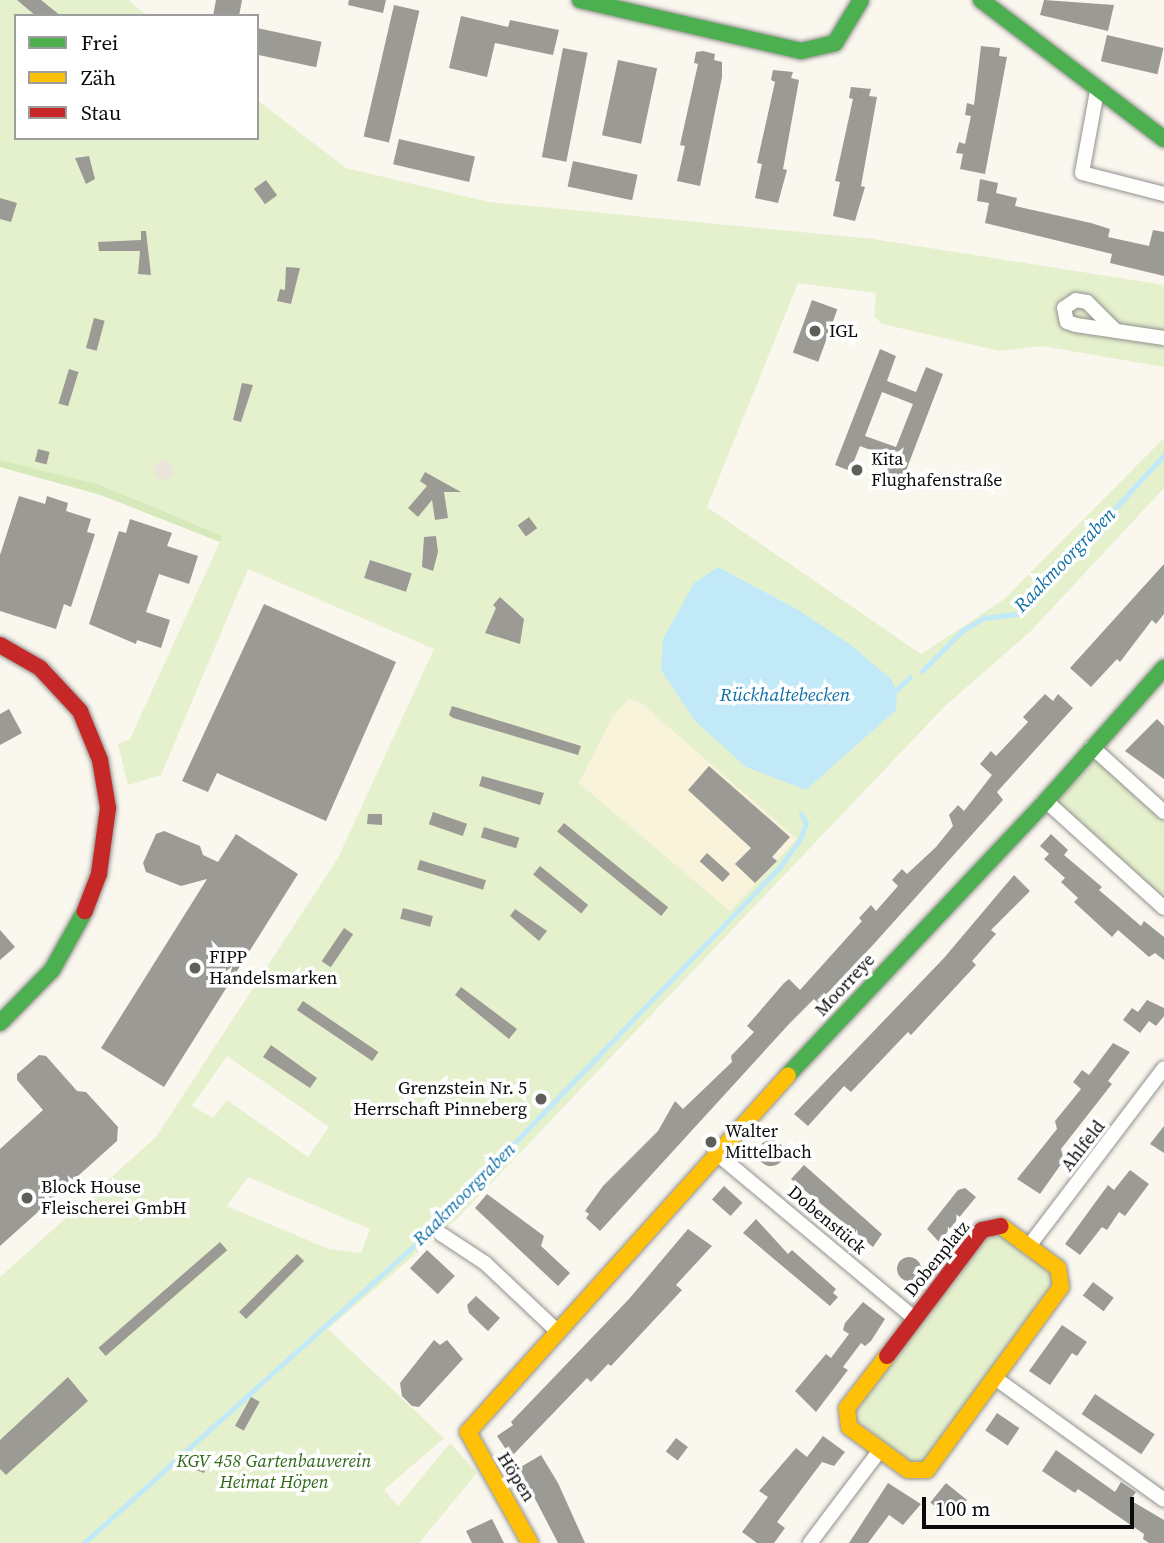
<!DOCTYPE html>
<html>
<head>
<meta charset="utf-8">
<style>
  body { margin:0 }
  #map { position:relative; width:1164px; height:1543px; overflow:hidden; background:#faf7ef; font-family:"Source Serif 4",serif }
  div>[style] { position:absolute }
  .farmland>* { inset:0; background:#f8f3da }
  .green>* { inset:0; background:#e5f1cd }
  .forest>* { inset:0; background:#d6e9ba }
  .plaza>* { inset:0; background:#ebe5da }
  .round { border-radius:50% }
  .water>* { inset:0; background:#c2e9f7 }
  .stream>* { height:4.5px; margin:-2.25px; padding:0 2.25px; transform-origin:2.25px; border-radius:2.25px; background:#c2e9f7 }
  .building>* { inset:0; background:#9c9a95; transform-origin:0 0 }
  .roads { filter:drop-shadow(0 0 2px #93918e) drop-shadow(0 0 2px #93918e) }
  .street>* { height:14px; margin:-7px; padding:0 7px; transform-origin:7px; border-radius:7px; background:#fefefd }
  .fast>* { height:16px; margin:-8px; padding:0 8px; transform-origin:8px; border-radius:8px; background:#4caf50 }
  .slow>* { height:16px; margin:-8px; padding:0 8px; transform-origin:8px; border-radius:8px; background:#ffc107 }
  .jam>* { height:16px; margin:-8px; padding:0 8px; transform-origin:8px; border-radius:8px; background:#c62828 }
  .dots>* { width:19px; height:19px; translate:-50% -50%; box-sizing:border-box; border:4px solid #fff; border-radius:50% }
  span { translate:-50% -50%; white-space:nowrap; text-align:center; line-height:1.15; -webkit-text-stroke:7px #fff; paint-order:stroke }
  .poi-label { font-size:18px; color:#0b0b0b }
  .left { translate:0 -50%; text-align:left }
  .right { translate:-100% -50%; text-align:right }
  .street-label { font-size:18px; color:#0b0b0b }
  .park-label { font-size:18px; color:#2f6718; font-style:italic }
  .water-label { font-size:19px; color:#0d6fa5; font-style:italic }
  .legend { position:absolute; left:14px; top:14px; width:245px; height:126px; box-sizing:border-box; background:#fff; border:2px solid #9d9d9d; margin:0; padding:9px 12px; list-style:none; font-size:21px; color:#0b0b0b }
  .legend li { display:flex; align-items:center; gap:14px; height:35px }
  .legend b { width:35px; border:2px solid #9d9d9d }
  .scale { position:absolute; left:922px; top:1497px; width:212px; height:32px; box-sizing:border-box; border:4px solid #0b0b0b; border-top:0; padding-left:9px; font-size:21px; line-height:24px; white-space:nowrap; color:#0b0b0b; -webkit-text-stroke:5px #fff; paint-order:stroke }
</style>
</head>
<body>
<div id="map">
  <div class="farmland">
    <div style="clip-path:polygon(629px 699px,641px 703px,798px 839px,730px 911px,579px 783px,613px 716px)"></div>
  </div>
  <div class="green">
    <div style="clip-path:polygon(evenodd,0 0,128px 0,148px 16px,16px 16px,16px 138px,257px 138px,257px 100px,346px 168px,489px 202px,873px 239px,1164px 285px,1164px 367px,1042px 346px,1000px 351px,882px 324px,874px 316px,876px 293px,798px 283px,707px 507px,921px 654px,1003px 600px,1164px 438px,1164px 488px,1029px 633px,946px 705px,458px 1218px,328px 1329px,444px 1438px,384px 1490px,398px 1506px,450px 1443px,477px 1473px,419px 1543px,0 1543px,0 1277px,156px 1137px,338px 858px,434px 649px,248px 569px,161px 775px,128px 785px,118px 744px,130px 739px,220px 542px,101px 495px,0 467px,0 0,718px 567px,797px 609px,806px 790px,779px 779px,718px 567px,0 0,629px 699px,641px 703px,797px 839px,730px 911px,579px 783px,613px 716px,629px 699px,0 0,227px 1056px,329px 1127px,308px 1157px,227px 1100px,213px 1118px,192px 1106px,227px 1056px,0 0,248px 1177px,370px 1229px,361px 1253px,329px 1249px,227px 1206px,248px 1177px)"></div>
    <div style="clip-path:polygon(1097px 760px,1164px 820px,1164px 900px,1055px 804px)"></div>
    <div style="clip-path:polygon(996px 1230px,1056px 1274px,1057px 1283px,921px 1467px,914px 1467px,852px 1415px,988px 1232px)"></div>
  </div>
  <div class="forest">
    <div style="clip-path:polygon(0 460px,100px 485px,222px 536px,220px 542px,101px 495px,0 467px)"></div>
  </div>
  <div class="plaza">
    <div class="round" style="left:154px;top:460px;width:20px;height:20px"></div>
  </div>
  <div class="water">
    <div style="clip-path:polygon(718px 567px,797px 609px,851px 645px,891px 679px,897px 692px,896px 710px,806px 790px,746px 767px,695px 721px,661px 670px,663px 639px,694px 583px)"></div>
  </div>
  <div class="stream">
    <div style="left:922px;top:671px;width:57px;rotate:-45deg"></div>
    <div style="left:962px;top:631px;width:26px;rotate:-31deg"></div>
    <div style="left:984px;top:618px;width:34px;rotate:-7deg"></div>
    <div style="left:1018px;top:614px;width:216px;rotate:-47.4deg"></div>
    <div style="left:893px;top:693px;width:23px;rotate:-43deg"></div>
    <div style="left:84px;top:1543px;width:463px;rotate:-42deg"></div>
    <div style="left:428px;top:1233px;width:506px;rotate:-46.12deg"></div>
    <div style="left:779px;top:868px;width:36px;rotate:-54deg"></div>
    <div style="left:800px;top:839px;width:17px;rotate:-69deg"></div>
    <div style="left:806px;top:823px;width:10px;rotate:-119deg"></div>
  </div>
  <div class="building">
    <div style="clip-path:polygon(17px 0,41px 0,61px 16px,36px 16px)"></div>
    <div style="clip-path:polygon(216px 0,242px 0,239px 16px,213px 16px)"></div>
    <div style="clip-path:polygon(349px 0,386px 0,383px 13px,348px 5px)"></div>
    <div style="clip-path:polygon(1044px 0,1114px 5px,1108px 31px,1040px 15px)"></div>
    <div style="left:394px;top:5px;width:26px;height:135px;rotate:13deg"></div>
    <div style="clip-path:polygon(461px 16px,508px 27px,510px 20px,559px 30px,553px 55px,495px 43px,487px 77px,449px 68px)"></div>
    <div style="left:257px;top:28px;width:66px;height:26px;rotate:12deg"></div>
    <div style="left:1107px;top:35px;width:58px;height:27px;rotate:13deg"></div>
    <div style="clip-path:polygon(981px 46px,1000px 48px,999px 56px,1007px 57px,985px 174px,960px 169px,963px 154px,956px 153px,959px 142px,965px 144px,971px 116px,965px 115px,967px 103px,974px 105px)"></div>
    <div style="left:563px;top:48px;width:25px;height:111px;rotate:11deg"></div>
    <div style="clip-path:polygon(703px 51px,715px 54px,714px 60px,722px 62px,722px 77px,700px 186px,677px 181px,685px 146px,680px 145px,698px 64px,694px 63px,696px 52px)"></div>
    <div style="left:618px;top:60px;width:40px;height:77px;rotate:12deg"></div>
    <div style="clip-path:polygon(773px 70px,793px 72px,791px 78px,799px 80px,783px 169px,787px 170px,778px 203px,755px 198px,762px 164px,757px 163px,775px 82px,771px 80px)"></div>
    <div style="clip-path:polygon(851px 87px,871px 89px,869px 96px,877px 97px,861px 186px,865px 187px,855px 221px,833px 216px,840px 182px,835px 181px,853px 99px,849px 98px)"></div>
    <div style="left:399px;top:139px;width:78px;height:26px;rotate:13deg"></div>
    <div style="clip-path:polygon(89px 156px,95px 179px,86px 184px,75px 158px)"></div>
    <div style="left:573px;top:161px;width:66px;height:26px;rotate:12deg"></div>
    <div style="clip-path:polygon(980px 179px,998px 183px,996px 193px,1017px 198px,1015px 206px,1091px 223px,1110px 229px,1108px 237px,1149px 246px,1153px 230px,1164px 232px,1164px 276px,1110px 263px,1112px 254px,985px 223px,989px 203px,977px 201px)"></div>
    <div style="left:266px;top:180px;width:19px;height:15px;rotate:54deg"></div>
    <div style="clip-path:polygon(0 198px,17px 203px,11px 222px,0 219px)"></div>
    <div style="clip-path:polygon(141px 231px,146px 231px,151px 275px,138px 274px,140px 251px,99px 251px,98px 242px,141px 240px)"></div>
    <div style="clip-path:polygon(286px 267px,300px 268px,291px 304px,277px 301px,280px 289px,285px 290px)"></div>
    <div style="left:812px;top:300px;width:27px;height:56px;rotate:20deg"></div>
    <div style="left:94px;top:318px;width:11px;height:31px;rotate:15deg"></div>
    <div style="clip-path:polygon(evenodd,880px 349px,896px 356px,887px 381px,916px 392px,926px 367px,943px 374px,899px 489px,882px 483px,892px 458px,860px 446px,850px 471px,835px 465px,880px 349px,882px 392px,913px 404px,896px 447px,865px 436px,882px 392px)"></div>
    <div style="left:69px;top:369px;width:10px;height:36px;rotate:17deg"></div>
    <div style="clip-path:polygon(242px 383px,253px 385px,241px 422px,233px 420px)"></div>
    <div style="left:38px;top:449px;width:12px;height:13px;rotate:14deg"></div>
    <div style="clip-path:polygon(425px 472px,461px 492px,444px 492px,448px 518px,435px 520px,432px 500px,418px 517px,408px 508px,427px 486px,420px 481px)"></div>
    <div style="clip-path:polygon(19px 496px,45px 504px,47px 496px,68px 503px,66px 511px,91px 519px,87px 532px,95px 534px,71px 607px,64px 604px,56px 629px,0 611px,0 555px)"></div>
    <div style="left:529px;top:517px;width:14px;height:14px;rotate:54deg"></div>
    <div style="clip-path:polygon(130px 519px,172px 533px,167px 546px,198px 556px,189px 584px,159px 574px,146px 612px,170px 620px,161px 648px,137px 640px,136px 644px,89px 624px,119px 531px,126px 533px)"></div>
    <div style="clip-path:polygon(436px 536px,438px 552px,433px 571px,422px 567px,424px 537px)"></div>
    <div style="left:370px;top:560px;width:44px;height:19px;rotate:18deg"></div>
    <div style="clip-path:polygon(1164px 564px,1164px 614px,1156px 624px,1152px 620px,1120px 662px,1117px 659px,1091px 687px,1070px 668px)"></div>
    <div style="clip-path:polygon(500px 597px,524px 619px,520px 644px,485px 633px,496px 608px,493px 605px)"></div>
    <div style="clip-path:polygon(264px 604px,396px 662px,326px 821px,217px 773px,208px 792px,182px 781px)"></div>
    <div style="clip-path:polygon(1045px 694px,1053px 701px,1058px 694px,1073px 708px,997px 792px,1003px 800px,872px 946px,818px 1003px,814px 999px,789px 1024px,600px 1231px,586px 1218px,589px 1214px,585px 1211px,603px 1186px,658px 1131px,675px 1101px,683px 1109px,732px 1062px,731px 1056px,754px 1032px,747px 1026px,784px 983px,789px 979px,800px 990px,862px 921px,859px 918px,871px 905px,876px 911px,898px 886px,892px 880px,902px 869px,907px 874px,936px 847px,953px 826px,949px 815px,958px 805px,964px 811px,992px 775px,980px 764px,991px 751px,996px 756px,1028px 722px,1023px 717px)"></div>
    <div style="clip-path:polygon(452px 706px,581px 746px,578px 755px,453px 718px,449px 715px)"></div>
    <div style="clip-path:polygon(9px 709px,22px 733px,0 745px,0 714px)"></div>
    <div style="clip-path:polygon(1157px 719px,1164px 726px,1164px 779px,1125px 751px)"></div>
    <div style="clip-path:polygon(709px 766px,790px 837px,772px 857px,777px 861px,755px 883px,735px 864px,751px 848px,688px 790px)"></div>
    <div style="clip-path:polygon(482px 776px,544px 793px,540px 805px,479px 786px)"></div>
    <div style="left:433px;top:812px;width:36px;height:13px;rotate:19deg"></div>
    <div style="clip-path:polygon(368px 814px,382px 814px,382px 825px,367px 824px)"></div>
    <div style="left:564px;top:823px;width:134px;height:11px;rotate:39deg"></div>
    <div style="left:484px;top:827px;width:37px;height:11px;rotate:17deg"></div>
    <div style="clip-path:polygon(164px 831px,200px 846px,203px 855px,218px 862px,236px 834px,298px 874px,164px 1087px,101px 1048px,207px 879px,181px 886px,146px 872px,143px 863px,156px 834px)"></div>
    <div style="clip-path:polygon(1051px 834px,1068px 850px,1064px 855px,1102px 887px,1099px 890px,1141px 926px,1144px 921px,1164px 937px,1164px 960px,1155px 953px,1149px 957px,1118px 930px,1112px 937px,1074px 902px,1078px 898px,1061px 882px,1065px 878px,1044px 859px,1049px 854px,1040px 846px)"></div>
    <div style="left:707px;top:853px;width:31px;height:11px;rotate:42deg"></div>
    <div style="left:420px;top:860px;width:69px;height:10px;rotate:17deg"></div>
    <div style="left:540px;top:866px;width:62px;height:11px;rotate:39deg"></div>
    <div style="clip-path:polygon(1014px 875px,1030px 891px,991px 930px,996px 934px,972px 961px,976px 965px,911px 1035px,908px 1032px,851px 1092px,844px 1086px,808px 1126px,794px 1114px,944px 958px)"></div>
    <div style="left:403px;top:908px;width:31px;height:11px;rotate:15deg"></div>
    <div style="clip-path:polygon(515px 909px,547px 931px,539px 941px,510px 916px)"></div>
    <div style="left:344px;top:928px;width:11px;height:40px;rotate:34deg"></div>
    <div style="clip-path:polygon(0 930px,15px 947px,0 960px)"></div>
    <div style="clip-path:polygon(461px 987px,517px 1029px,509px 1039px,455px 995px)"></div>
    <div style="clip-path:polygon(1147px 1000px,1164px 1008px,1164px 1016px,1156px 1026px,1149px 1021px,1140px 1033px,1123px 1020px,1132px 1008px,1138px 1012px)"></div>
    <div style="left:303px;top:1001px;width:91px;height:11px;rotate:34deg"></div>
    <div style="clip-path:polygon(1113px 1043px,1130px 1052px,1108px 1081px,1112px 1084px,1108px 1089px,1061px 1149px,1064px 1160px,1040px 1194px,1017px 1179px,1057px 1129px,1055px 1121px,1081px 1089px,1073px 1082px,1082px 1070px,1089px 1075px)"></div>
    <div style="clip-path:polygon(271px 1045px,317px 1078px,310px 1088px,263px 1057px)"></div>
    <div style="clip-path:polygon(39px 1055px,46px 1056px,77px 1091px,86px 1092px,118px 1127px,117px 1141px,0 1246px,0 1149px,43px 1110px,17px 1080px,17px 1074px)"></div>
    <div style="clip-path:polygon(1164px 1126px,1164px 1153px,1150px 1144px)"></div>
    <div class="round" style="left:758px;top:1140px;width:26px;height:26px"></div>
    <div style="clip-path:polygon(804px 1165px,882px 1234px,873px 1247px,791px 1179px)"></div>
    <div style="clip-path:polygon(1130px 1170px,1149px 1184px,1125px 1216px,1119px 1212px,1107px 1230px,1102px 1227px,1080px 1255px,1065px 1244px,1108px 1185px,1114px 1190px)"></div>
    <div style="left:724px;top:1186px;width:25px;height:18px;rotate:42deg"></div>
    <div style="clip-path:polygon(965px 1188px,976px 1197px,939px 1242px,927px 1229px,958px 1190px)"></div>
    <div style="clip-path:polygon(487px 1194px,544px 1236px,541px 1246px,570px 1273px,558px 1286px,475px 1208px)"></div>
    <div style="clip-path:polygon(756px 1219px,788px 1254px,792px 1250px,836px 1289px,833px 1293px,838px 1297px,830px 1306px,743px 1233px)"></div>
    <div style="clip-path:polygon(688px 1229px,712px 1246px,676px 1285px,682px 1290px,611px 1366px,608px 1364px,591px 1382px,587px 1378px,511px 1457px,497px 1436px,513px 1425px,511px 1422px,629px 1299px)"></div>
    <div style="left:220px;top:1242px;width:11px;height:161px;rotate:49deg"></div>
    <div style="left:427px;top:1250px;width:38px;height:25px;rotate:43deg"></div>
    <div style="left:297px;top:1254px;width:10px;height:82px;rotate:45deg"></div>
    <div class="round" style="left:897px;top:1257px;width:24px;height:24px"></div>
    <div style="left:1093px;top:1282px;width:26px;height:17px;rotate:37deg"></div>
    <div style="clip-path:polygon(476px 1296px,500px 1318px,488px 1331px,469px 1313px,467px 1305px)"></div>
    <div style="clip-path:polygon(863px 1302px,885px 1319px,871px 1341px,865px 1346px,861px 1343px,843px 1367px,848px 1370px,816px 1412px,795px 1391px,826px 1354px,831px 1358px,849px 1334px,843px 1330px,845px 1323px)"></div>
    <div style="clip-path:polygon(1062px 1325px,1087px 1342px,1077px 1356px,1072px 1353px,1050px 1385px,1029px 1371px)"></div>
    <div style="clip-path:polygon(434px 1340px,440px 1345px,447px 1340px,463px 1359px,419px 1407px,412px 1406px,402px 1396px,400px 1383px)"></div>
    <div style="clip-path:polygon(68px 1377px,88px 1401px,6px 1475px,0 1469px,0 1440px)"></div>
    <div style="left:1095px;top:1394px;width:72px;height:24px;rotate:34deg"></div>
    <div style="left:251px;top:1397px;width:10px;height:33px;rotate:29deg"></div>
    <div style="left:997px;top:1413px;width:27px;height:21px;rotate:34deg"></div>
    <div style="clip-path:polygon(823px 1436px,845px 1452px,834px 1466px,822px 1462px,777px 1522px,785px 1528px,774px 1543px,757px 1543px,742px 1532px,768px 1497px,759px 1491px,796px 1448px,807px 1457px)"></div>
    <div style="left:676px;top:1438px;width:15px;height:17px;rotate:37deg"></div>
    <div style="clip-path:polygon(1056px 1450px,1115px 1492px,1121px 1482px,1136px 1492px,1130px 1500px,1164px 1520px,1164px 1543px,1149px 1543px,1143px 1539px,1144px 1534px,1078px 1489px,1075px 1493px,1042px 1471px)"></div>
    <div style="clip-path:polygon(541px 1455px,558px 1483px,585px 1543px,558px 1543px,519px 1468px)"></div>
    <div style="clip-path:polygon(196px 1458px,209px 1463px,204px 1473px,191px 1468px)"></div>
    <div style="clip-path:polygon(888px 1483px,921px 1504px,903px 1525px,889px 1515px,868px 1543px,849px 1543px)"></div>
    <div style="left:946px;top:1483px;width:27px;height:25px;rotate:39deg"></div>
    <div style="clip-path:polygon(492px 1519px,504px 1543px,472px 1543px,466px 1531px)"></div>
  </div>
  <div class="roads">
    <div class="street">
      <div style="left:1097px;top:91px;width:83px;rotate:100.4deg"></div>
      <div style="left:1082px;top:173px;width:85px;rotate:14.4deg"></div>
      <div style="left:1116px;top:331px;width:41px;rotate:-135deg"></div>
      <div style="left:1087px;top:302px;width:11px;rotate:-170deg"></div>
      <div style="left:1076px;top:300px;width:14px;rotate:146deg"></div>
      <div style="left:1064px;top:308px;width:14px;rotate:78deg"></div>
      <div style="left:1067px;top:322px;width:9px;rotate:18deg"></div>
      <div style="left:1076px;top:325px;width:89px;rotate:8.4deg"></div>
      <div style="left:1092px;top:747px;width:97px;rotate:42.1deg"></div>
      <div style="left:1046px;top:801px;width:159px;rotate:42.2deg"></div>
      <div style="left:715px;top:1152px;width:259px;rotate:39.8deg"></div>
      <div style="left:441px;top:1234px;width:53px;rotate:33.4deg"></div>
      <div style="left:485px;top:1263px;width:96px;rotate:43.3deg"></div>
      <div style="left:1029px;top:1246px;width:223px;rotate:-52.8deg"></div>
      <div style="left:995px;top:1378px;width:208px;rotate:35.8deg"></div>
      <div style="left:810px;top:1543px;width:116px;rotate:-53deg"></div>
    </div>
    <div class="fast">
      <div style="left:580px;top:0;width:227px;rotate:13deg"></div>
      <div style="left:801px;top:51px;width:35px;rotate:-13deg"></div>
      <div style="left:835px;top:43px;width:50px;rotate:-58.8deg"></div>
      <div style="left:981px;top:0;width:230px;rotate:37.2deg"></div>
      <div style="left:0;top:1023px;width:74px;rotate:-45.5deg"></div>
      <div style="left:52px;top:970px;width:68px;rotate:-60.8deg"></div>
      <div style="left:788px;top:1075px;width:376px;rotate:-46.7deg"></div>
      <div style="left:1046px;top:801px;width:178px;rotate:-48.4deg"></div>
    </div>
    <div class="slow">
      <div style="left:887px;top:1356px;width:66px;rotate:127.6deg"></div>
      <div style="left:847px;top:1408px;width:19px;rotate:84deg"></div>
      <div style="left:849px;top:1427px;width:73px;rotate:36.1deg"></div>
      <div style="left:908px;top:1470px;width:19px"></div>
      <div style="left:927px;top:1470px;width:227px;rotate:-53.8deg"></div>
      <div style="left:1061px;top:1287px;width:19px;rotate:-99deg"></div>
      <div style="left:1058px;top:1268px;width:71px;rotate:-143.6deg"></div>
      <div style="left:530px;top:1543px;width:127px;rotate:-119.2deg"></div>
      <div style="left:468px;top:1432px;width:479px;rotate:-48.1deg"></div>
    </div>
    <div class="jam">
      <div style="left:0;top:645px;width:46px;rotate:29.9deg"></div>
      <div style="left:40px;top:668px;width:59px;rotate:47.1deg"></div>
      <div style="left:80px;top:711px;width:53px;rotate:67.8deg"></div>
      <div style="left:100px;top:760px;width:49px;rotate:80.5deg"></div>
      <div style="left:108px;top:808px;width:67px;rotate:97.8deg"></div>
      <div style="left:99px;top:874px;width:40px;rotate:111deg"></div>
      <div style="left:887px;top:1356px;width:158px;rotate:-53deg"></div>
      <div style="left:982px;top:1230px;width:19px;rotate:-12deg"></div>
    </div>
  </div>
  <div class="dots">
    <div style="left:815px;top:331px;background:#5f5e5b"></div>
    <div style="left:857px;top:470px;background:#5f5e5b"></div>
    <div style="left:195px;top:968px;background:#5f5e5b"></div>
    <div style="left:541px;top:1099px;background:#5f5e5b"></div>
    <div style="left:711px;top:1142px;background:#5f5e5b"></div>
    <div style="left:27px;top:1198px;background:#5f5e5b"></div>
  </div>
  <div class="poi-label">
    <span class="left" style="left:829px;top:331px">IGL</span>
    <span class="left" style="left:871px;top:470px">Kita<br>Flughafenstraße</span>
    <span class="left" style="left:209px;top:968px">FIPP<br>Handelsmarken</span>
    <span class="right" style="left:527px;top:1099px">Grenzstein Nr. 5<br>Herrschaft Pinneberg</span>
    <span class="left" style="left:725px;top:1142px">Walter<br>Mittelbach</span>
    <span class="left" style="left:41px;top:1198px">Block House<br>Fleischerei GmbH</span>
  </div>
  <div class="street-label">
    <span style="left:845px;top:985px;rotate:-47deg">Moorreye</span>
    <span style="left:1083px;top:1146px;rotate:-52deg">Ahlfeld</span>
    <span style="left:827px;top:1220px;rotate:40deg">Dobenstück</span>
    <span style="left:937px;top:1259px;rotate:-51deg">Dobenplatz</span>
    <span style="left:516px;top:1477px;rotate:58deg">Höpen</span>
  </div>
  <div class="park-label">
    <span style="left:274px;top:1472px">KGV 458 Gartenbauverein<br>Heimat Höpen</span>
  </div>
  <div class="water-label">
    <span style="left:1065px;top:560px;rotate:-46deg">Raakmoorgraben</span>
    <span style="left:785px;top:695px">Rückhaltebecken</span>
    <span style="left:464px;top:1194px;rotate:-45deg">Raakmoorgraben</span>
  </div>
  <ul class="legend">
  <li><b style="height:9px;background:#4caf50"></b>Frei</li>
  <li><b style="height:9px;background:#ffc107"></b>Zäh</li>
  <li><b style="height:9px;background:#c62828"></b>Stau</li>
  </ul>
  <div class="scale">100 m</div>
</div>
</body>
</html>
